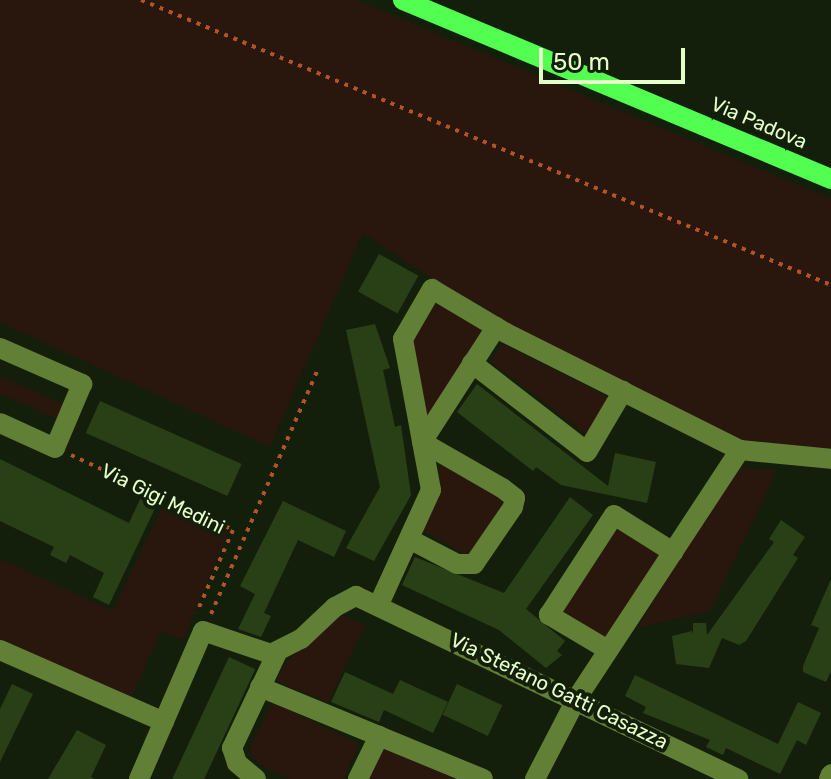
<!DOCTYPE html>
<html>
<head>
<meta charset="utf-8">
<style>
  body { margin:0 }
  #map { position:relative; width:831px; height:779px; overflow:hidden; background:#141f0b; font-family:Rubik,sans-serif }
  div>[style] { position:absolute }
  .green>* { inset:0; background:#29170e; transform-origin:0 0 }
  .building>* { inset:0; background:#294017; transform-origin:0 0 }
  .path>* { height:4px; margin-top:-2px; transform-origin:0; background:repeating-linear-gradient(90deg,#b35329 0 4px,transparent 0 10px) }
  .minor>* { height:20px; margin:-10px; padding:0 10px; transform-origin:10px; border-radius:10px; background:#617f35 }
  .major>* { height:20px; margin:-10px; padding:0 10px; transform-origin:10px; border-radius:10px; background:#52ff50 }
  span { translate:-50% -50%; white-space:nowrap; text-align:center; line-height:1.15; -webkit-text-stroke:8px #141f0b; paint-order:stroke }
  .street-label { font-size:20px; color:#e5ffc9 }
  .scale { position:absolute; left:539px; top:48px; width:146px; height:36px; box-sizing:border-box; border:4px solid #e5ffc9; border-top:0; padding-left:10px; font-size:24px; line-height:28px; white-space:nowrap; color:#e5ffc9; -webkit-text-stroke:6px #141f0b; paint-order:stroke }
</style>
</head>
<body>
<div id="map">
  <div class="green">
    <div style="clip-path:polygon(0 0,356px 0,831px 199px,831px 452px,743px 446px,500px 323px,363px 233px,270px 447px,0 322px)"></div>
    <div style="clip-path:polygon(438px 300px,487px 328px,424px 423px,413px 341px)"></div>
    <div style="clip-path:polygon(502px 344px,609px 397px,586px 434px,490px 361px)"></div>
    <div style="left:0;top:376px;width:70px;height:16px;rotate:24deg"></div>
    <div style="clip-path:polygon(439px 462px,505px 499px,470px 557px,422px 530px,439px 494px)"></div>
    <div style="clip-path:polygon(736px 467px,777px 471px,710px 611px,637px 628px)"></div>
    <div style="clip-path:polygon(163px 505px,228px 532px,183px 640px,161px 631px,131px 699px,0 638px,0 559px,113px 611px)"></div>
    <div style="left:620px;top:523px;width:51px;height:108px;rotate:33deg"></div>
    <div style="clip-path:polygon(340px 614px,365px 625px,328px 703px,276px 681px,286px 662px)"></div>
    <div style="clip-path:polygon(273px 702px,359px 744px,344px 779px,290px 779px,258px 764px,249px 749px)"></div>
    <div style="clip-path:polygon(383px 745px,465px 779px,369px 779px)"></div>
  </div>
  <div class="building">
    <div style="left:379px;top:254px;width:45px;height:43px;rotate:29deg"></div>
    <div style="clip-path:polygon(375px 324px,390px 368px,383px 370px,395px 427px,401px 425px,411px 495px,374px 561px,346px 548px,380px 487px,346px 330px)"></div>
    <div style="clip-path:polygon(477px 384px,608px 486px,615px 453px,656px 462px,647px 503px,561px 485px,536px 467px,533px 471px,457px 412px)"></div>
    <div style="left:100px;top:401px;width:155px;height:35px;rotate:24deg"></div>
    <div style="clip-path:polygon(0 459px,129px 523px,142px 495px,158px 502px,109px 605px,93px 597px,104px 573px,70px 555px,66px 563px,50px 555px,54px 547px,0 521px)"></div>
    <div style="clip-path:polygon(570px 497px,593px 515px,526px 609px,565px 641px,557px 651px,562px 655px,546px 668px,499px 630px,402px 585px,415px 557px,504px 593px)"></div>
    <div style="clip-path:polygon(283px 501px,346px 531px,334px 557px,298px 540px,264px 613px,271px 616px,261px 637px,238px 629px,255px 594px,240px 586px)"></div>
    <div style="clip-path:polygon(781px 520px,805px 537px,793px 555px,798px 558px,746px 641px,739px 645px,722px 638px,709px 668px,676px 664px,672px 636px,692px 631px,693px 635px,693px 623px,706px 623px,707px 635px,774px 542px,769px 539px)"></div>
    <div style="clip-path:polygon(831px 579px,831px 671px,826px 682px,803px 672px,803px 666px,819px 628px,811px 625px)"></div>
    <div style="left:229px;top:657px;width:29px;height:134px;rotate:25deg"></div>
    <div style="clip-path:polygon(345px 672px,393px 694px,400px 680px,448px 702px,433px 733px,384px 710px,379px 722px,331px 702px)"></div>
    <div style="clip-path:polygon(635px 675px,778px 744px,798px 702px,821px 713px,806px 745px,797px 740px,780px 774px,726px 748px,723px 755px,706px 747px,710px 740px,643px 713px,646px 707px,625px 696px)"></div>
    <div style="clip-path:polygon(12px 684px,33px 694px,0 762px,0 709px)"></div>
    <div style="left:457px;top:684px;width:50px;height:34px;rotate:25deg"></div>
    <div style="clip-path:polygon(77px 730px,106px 745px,91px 777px,95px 779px,48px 779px)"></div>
  </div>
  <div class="path">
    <div style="left:141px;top:0;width:747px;rotate:22.44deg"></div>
    <div style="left:71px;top:455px;width:179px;rotate:24.8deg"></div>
    <div style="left:233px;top:530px;width:90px;rotate:113.7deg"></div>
    <div style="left:211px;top:614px;width:267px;rotate:-66.4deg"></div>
  </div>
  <div class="minor">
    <div style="left:0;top:348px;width:90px;rotate:23.7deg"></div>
    <div style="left:82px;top:384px;width:69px;rotate:112.9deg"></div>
    <div style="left:55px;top:448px;width:60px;rotate:-155.6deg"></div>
    <div style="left:472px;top:363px;width:145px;rotate:37.7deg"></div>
    <div style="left:587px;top:452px;width:71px;rotate:-59.5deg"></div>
    <div style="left:409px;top:539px;width:54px;rotate:27.5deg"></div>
    <div style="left:457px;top:564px;width:17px"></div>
    <div style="left:474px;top:564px;width:69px;rotate:-55.6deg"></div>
    <div style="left:513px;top:507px;width:9px;rotate:-77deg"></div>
    <div style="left:515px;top:498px;width:16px;rotate:-142deg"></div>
    <div style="left:502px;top:488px;width:92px;rotate:-150.1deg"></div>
    <div style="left:422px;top:442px;width:137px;rotate:-57.2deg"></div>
    <div style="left:379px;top:604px;width:125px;rotate:-65.5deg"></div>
    <div style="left:431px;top:490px;width:154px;rotate:-100.5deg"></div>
    <div style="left:403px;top:339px;width:58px;rotate:-59.9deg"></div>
    <div style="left:432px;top:289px;width:86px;rotate:30.7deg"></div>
    <div style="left:506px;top:333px;width:262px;rotate:26.6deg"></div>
    <div style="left:740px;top:450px;width:91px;rotate:5.6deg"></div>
    <div style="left:0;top:650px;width:179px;rotate:23.7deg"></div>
    <div style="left:608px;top:650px;width:69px;rotate:-149.3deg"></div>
    <div style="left:549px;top:615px;width:119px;rotate:-57deg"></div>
    <div style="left:614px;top:515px;width:70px;rotate:32.1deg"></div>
    <div style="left:260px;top:687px;width:241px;rotate:22.4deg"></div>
    <div style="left:139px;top:779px;width:161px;rotate:-66.6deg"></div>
    <div style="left:203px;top:631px;width:72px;rotate:18.7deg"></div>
    <div style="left:271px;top:654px;width:34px;rotate:-27deg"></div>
    <div style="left:301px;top:639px;width:47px;rotate:-43.3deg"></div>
    <div style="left:335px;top:607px;width:24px;rotate:-28deg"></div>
    <div style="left:356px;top:596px;width:424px;rotate:25.6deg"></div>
    <div style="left:256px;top:779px;width:25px;rotate:-140deg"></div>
    <div style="left:237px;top:763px;width:16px;rotate:-108deg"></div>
    <div style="left:232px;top:748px;width:105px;rotate:-64.7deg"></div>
    <div style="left:358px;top:779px;width:48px;rotate:-64deg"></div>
    <div style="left:535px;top:779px;width:91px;rotate:-62.6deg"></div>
    <div style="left:577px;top:698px;width:297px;rotate:-56.7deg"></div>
    <div style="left:829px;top:779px;width:5px;rotate:-68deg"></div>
  </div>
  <div class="major">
    <div style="left:403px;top:0;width:464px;rotate:22.7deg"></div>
  </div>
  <div class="street-label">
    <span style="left:759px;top:123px;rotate:23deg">Via Padova</span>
    <span style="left:163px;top:499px;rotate:26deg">Via Gigi Medini</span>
    <span style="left:559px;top:691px;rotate:26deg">Via Stefano Gatti Casazza</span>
  </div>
  <div class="scale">50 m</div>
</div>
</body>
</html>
